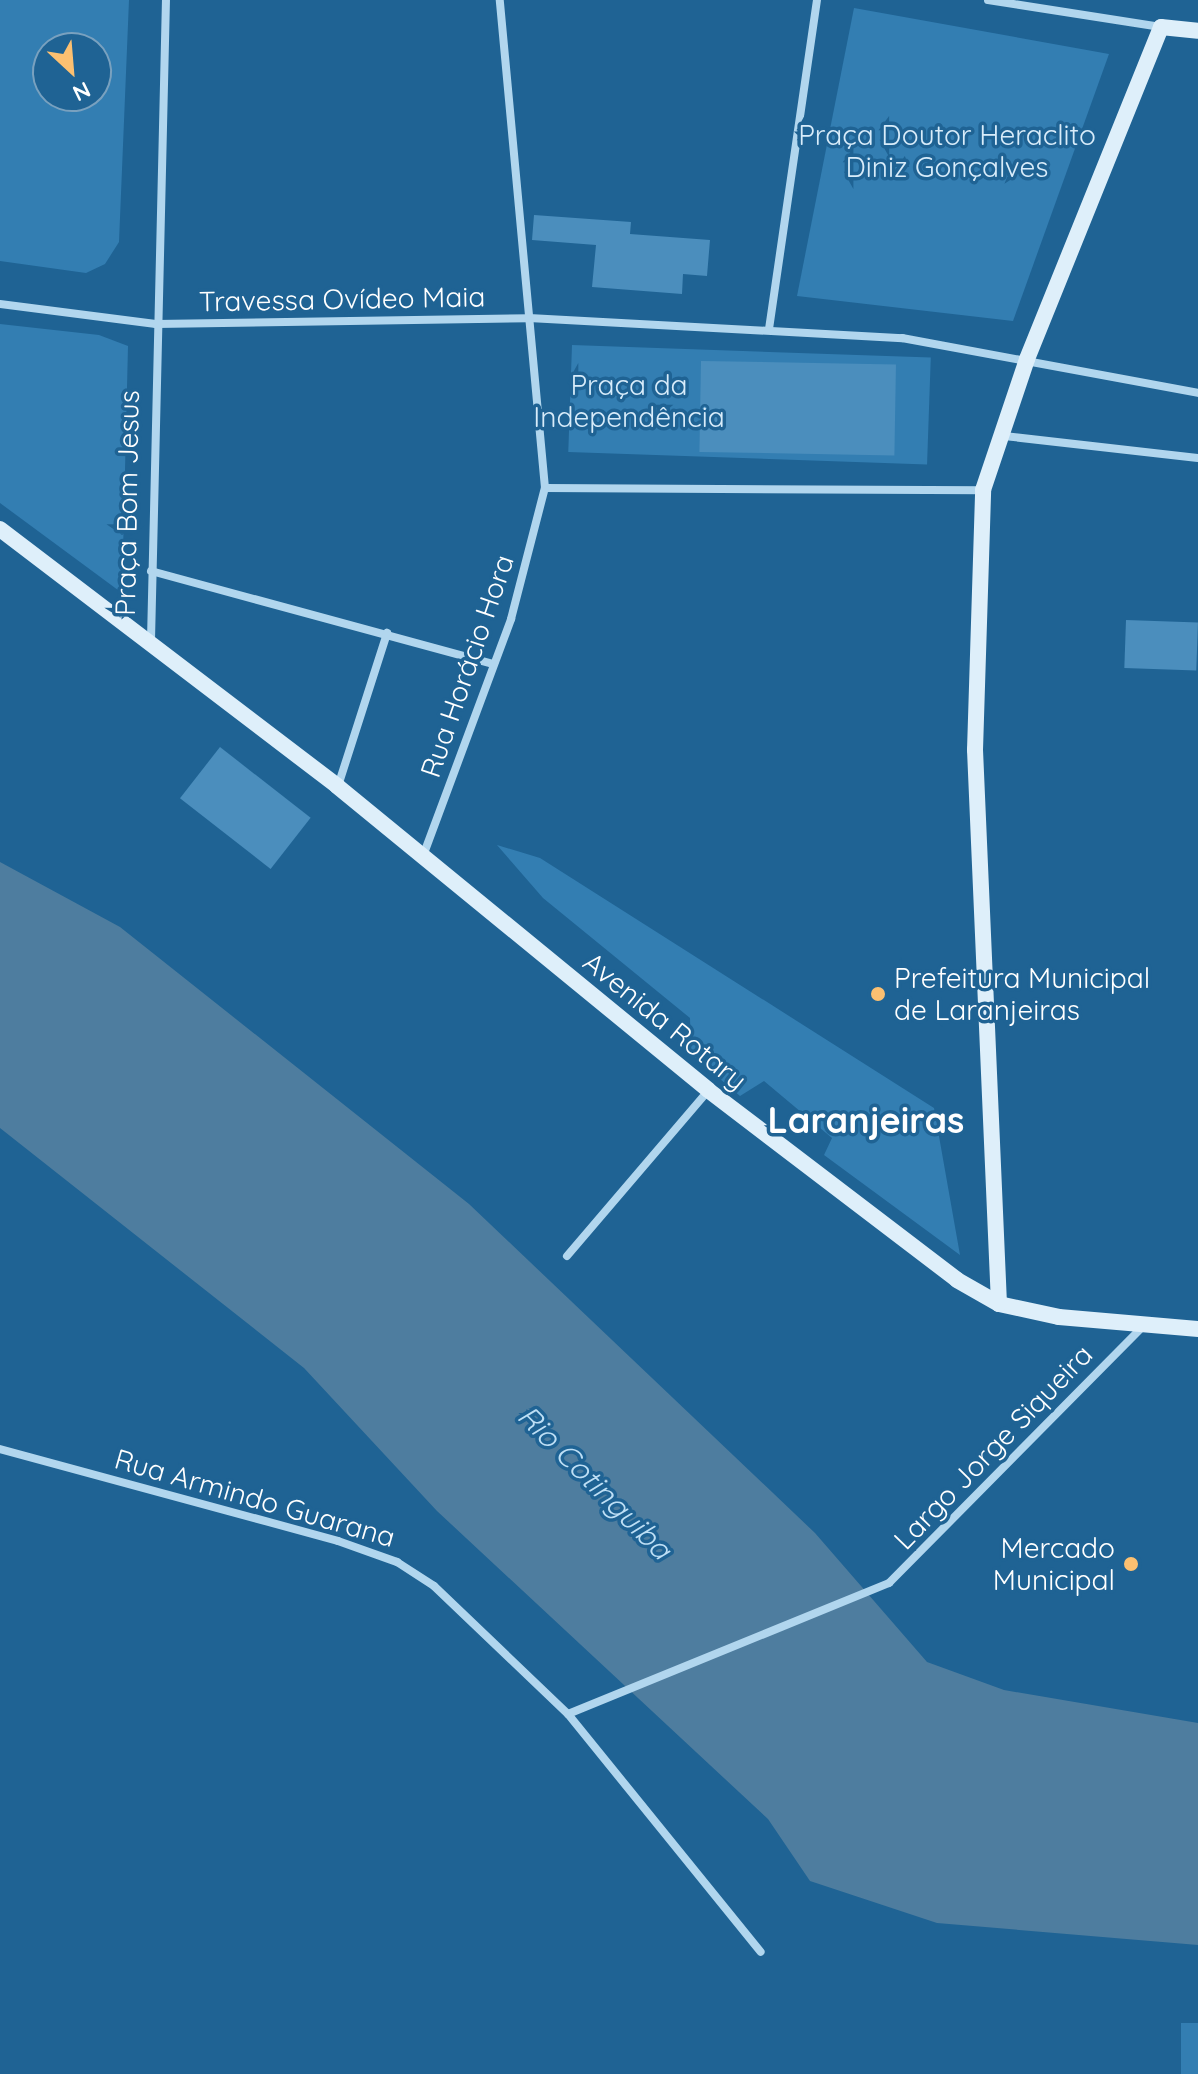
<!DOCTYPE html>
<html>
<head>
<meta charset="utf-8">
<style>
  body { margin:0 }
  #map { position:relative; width:1198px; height:2074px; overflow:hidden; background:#1f6394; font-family:Quicksand,sans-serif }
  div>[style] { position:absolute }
  .green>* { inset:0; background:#337eb2; transform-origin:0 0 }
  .water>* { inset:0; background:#4e7d9f }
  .building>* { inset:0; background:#4b8ebd; transform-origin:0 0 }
  .street>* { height:8px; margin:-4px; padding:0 4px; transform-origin:4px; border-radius:4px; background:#b1d6ee }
  .secondary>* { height:16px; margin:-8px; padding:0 8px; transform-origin:8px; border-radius:8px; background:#deeffa }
  .dots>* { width:22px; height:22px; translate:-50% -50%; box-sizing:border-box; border:4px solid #1f6394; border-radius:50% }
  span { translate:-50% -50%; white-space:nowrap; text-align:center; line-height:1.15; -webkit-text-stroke:7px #1f6394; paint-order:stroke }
  .park-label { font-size:28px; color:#d8ecfa }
  .street-label { font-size:28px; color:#fff }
  .poi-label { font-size:28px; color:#fff }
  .left { translate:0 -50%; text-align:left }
  .right { translate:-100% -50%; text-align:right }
  .water-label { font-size:30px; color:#bedff5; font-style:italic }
  .district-label { font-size:36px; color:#fff; font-weight:700 }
  .north { position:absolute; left:32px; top:32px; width:80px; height:80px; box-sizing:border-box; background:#1f6394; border:2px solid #79a1bf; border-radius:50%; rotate:154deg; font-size:22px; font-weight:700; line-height:32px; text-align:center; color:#fff }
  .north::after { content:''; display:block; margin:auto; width:28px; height:36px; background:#fcc071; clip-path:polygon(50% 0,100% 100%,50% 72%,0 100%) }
</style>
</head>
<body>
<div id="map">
  <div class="green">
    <div style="clip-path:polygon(evenodd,0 0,129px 0,119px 242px,105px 264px,86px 273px,0 261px,0 0,48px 48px,96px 48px,96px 96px,48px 96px,48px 48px)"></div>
    <div style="clip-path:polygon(854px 8px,1109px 54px,1013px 321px,797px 296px)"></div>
    <div style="clip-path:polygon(0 324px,99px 335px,128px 346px,122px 593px,0 503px)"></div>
    <div style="left:572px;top:345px;width:359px;height:107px;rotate:2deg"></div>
    <div style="clip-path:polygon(497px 845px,540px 858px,934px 1108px,960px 1255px,824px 1155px,832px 1138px,764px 1081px,740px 1096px,691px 1054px,690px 1018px,543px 898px)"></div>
    <div style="left:1198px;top:2023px;width:51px;height:17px;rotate:90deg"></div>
  </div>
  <div class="water">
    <div style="clip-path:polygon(0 862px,120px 927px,469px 1204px,815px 1533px,927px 1662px,1004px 1690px,1198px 1723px,1198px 1945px,937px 1923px,810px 1881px,768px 1819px,437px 1511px,304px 1368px,0 1128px)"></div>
  </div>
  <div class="building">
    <div style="clip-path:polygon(534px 215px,631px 222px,630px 234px,710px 240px,707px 276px,683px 274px,682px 294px,592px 287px,596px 245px,532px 240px)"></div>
    <div style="left:701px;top:361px;width:195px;height:91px;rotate:1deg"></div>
    <div style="left:1126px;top:620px;width:72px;height:48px;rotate:2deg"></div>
    <div style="left:220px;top:747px;width:115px;height:65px;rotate:38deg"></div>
  </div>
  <div class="street">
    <div style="left:988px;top:0;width:175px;rotate:8.9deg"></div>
    <div style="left:0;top:304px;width:157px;rotate:7.3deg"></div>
    <div style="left:156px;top:324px;width:373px;rotate:-0.9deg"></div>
    <div style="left:529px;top:318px;width:374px;rotate:3.1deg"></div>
    <div style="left:902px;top:338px;width:301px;rotate:10.5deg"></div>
    <div style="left:769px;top:329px;width:332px;rotate:-81.7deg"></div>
    <div style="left:1004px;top:436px;width:195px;rotate:6.5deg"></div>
    <div style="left:545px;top:488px;width:438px;rotate:0.3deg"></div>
    <div style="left:151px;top:571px;width:355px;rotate:15.2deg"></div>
    <div style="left:151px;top:640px;width:640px;rotate:-88.66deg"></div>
    <div style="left:338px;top:786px;width:161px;rotate:-72.2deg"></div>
    <div style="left:423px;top:856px;width:253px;rotate:-69.6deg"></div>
    <div style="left:511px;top:619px;width:135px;rotate:-75.5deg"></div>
    <div style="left:545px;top:488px;width:490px;rotate:-95.3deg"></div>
    <div style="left:567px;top:1256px;width:217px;rotate:-49.5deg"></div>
    <div style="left:0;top:1449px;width:350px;rotate:15.2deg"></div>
    <div style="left:338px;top:1541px;width:63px;rotate:19.6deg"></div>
    <div style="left:397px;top:1562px;width:44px;rotate:33deg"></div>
    <div style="left:434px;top:1586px;width:185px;rotate:43.7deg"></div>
    <div style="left:568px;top:1714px;width:306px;rotate:51deg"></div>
    <div style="left:568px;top:1714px;width:347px;rotate:-22.2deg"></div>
    <div style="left:889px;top:1583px;width:357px;rotate:-45.3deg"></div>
  </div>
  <div class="secondary">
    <div style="left:0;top:529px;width:424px;rotate:37.3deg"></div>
    <div style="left:337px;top:786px;width:480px;rotate:39.3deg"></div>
    <div style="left:708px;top:1090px;width:313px;rotate:37.3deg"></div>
    <div style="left:957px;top:1280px;width:48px;rotate:29.7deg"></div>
    <div style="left:999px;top:1304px;width:61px;rotate:12.2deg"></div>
    <div style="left:1059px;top:1317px;width:140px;rotate:4.9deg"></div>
    <div style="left:999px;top:1304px;width:555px;rotate:-92.48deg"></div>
    <div style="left:975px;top:750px;width:260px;rotate:-88.2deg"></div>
    <div style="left:983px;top:490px;width:138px;rotate:-71.4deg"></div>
    <div style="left:1027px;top:359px;width:358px;rotate:-68deg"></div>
    <div style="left:1161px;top:27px;width:37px;rotate:6deg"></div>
  </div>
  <div class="dots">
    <div style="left:878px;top:994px;background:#fcc071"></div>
    <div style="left:1131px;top:1564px;background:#fcc071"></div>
  </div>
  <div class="park-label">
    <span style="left:947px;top:151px">Praça Doutor Heraclito<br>Diniz Gonçalves</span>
    <span style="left:629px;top:401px">Praça da<br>Independência</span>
  </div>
  <div class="street-label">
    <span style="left:342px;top:299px;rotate:-1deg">Travessa Ovídeo Maia</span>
    <span style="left:127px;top:503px;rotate:-89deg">Praça Bom Jesus</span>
    <span style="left:467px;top:666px;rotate:-71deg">Rua Horácio Hora</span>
    <span style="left:665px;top:1021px;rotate:39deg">Avenida Rotary</span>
    <span style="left:993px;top:1447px;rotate:-46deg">Largo Jorge Siqueira</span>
    <span style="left:255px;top:1498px;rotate:16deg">Rua Armindo Guarana</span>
  </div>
  <div class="poi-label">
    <span class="left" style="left:894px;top:994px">Prefeitura Municipal<br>de Laranjeiras</span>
    <span class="right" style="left:1115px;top:1564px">Mercado<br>Municipal</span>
  </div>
  <div class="water-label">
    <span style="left:595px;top:1482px;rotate:45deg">Rio Cotinguiba</span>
  </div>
  <div class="district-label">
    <span style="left:866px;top:1120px">Laranjeiras</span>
  </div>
  <div class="north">N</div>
</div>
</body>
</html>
